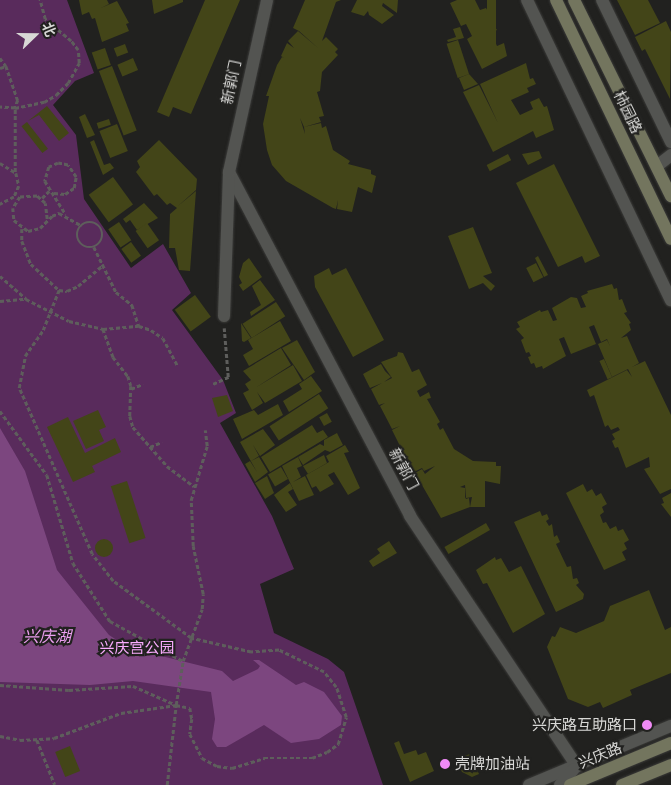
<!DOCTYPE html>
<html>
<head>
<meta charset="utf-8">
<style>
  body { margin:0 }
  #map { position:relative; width:671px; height:785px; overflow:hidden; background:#21211f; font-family:Quicksand,"Noto Sans SC",sans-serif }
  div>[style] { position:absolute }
  .green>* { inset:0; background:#592b5c }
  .water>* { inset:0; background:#7c467f }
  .building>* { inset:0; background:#434518; transform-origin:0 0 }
  .round { border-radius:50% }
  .path>* { height:2.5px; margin-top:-1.25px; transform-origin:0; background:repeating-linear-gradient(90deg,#5e5e5c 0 4px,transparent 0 6.5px) }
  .path>.ring { margin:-1.25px; padding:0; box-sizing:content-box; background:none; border:2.5px solid #5e5e5c; border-radius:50% }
  .roads { filter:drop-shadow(0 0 1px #3c3c3a) drop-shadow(0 0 1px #3c3c3a) }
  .minor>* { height:12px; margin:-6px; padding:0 6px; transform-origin:6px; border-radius:6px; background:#535451 }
  .tertiary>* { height:12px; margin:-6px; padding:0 6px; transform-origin:6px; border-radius:6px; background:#535451 }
  .secondary>* { height:12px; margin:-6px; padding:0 6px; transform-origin:6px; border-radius:6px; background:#73755e }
  .dots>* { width:14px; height:14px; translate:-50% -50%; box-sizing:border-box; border:2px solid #21211f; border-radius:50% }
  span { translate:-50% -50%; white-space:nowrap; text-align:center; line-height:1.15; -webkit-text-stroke:4.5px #21211f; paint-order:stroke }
  .street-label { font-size:15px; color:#d8d8d6 }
  .park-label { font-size:15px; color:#faacfe }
  .poi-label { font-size:15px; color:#d8d8d6 }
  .right { translate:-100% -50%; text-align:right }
  .left { translate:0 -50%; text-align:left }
  .water-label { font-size:16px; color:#ec9ef0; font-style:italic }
  .north { position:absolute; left:10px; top:10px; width:50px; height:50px; -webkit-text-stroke:4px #21211f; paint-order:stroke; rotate:68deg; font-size:14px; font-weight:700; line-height:20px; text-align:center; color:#d8d8d6 }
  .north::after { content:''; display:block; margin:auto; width:18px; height:22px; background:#d8d8d6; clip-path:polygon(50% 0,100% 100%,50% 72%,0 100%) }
</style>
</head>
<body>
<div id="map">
  <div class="green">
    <div style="clip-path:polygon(0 0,67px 0,94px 73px,75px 81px,53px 105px,76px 135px,84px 199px,131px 268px,163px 244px,191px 293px,172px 310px,223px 380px,236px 413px,220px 423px,272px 516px,294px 569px,260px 584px,274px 633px,328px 659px,344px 672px,383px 785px,0 785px)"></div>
  </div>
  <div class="water">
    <div style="clip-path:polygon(0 428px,25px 471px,57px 570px,109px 635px,129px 648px,222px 671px,233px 681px,258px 669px,260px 666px,253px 660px,259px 660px,296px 685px,304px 682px,324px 692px,342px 716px,341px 725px,319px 739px,291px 743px,264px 725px,226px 747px,217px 747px,212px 739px,215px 719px,211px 692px,133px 681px,90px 685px,0 682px)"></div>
  </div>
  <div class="building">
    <div style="clip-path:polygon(79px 0,107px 0,109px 4px,101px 8px,117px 1px,129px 23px,126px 24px,129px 31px,102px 42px,95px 18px,92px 19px,89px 12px,82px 15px)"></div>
    <div style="clip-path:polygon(152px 0,183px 0,183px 2px,154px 14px)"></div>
    <div style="clip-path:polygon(205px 0,240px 0,191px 114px,173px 107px,169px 117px,157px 112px)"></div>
    <div style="clip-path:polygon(305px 0,341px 0,336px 2px,322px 41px,326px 37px,338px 49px,335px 52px,338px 55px,322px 72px,320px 91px,317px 92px,324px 116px,319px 117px,321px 122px,304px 127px,300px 118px,305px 134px,304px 127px,321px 123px,322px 128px,326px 126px,333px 150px,350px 161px,348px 164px,371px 170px,371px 174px,376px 176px,372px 193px,358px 187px,352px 212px,337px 209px,338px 200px,336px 209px,333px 208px,286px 181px,272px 165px,267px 150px,263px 124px,269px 96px,266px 96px,277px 65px,282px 57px,284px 58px,281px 56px,287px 43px,294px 48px,288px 41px,298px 31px,318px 48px,299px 31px,293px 28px)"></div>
    <div style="clip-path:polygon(357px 0,398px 0,397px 13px,383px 3px,382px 6px,394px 15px,382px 24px,369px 15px,368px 11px,364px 16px,351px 12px)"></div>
    <div style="clip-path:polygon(457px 0,475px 0,480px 10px,486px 8px,489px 13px,487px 15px,497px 30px,491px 33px,497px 46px,504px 43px,507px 56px,482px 69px,467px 39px,472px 36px,466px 24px,461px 26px,450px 3px)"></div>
    <div style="left:487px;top:0;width:9px;height:59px"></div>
    <div style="clip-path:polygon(617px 0,648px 0,660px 23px,635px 35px)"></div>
    <div style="clip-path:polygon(666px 21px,671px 32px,670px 99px,645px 49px,642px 51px,635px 37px)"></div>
    <div style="clip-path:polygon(460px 27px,464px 38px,448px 42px,447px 40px,456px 37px,453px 29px)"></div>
    <div style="left:458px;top:40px;width:36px;height:12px;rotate:72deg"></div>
    <div style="left:125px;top:44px;width:9px;height:12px;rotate:69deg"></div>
    <div style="left:105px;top:48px;width:18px;height:14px;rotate:71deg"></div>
    <div style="left:133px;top:58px;width:13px;height:17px;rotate:67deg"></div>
    <div style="clip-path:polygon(526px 63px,530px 79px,533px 78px,536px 84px,527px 88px,529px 92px,511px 100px,520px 115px,533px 109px,530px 102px,539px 98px,544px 107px,547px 106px,554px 130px,536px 138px,533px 131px,493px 152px,463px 92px,479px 85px,498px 123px,480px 84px)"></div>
    <div style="left:112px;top:66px;width:69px;height:14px;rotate:69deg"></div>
    <div style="clip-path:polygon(469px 74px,478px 84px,464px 90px,459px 78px)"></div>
    <div style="clip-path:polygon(47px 106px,69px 133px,59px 141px,39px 115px,28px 121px)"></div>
    <div style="clip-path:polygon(85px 114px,95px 135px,87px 138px,79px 117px)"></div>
    <div style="left:109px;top:119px;width:6px;height:13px;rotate:72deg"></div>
    <div style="left:27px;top:122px;width:34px;height:7px;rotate:52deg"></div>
    <div style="left:117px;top:124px;width:29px;height:19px;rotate:68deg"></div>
    <div style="clip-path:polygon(94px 140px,104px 165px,110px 163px,114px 168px,103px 175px,90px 142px)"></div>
    <div style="clip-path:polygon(159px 140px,197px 179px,196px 190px,178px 206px,196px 191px,190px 271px,179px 270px,175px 248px,169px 248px,170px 214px,177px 208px,170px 203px,167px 205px,157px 194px,154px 196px,136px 172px,140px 167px,137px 161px)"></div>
    <div style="clip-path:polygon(539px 151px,542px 158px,528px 165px,522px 154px)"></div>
    <div style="left:508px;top:154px;width:7px;height:24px;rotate:63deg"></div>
    <div style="clip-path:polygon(554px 164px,600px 256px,585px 263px,582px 256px,558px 267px,516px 183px)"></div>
    <div style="left:113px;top:177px;width:34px;height:30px;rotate:54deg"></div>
    <div style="clip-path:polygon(144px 203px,158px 218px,137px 230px,130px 220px,126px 223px,123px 219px)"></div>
    <div style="left:119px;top:222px;width:22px;height:13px;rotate:56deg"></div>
    <div style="left:147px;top:223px;width:21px;height:14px;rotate:55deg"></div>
    <div style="clip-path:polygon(473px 227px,492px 273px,483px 276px,495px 286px,491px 291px,483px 283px,469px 289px,448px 236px)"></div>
    <div style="left:131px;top:242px;width:17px;height:12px;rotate:54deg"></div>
    <div style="clip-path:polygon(538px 256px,548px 275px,544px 277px,535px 258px)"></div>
    <div style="clip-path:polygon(249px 258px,262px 277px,243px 291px,239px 285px,242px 283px,239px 277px,243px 263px)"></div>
    <div style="left:536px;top:263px;width:16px;height:11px;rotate:63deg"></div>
    <div style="clip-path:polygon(329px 268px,332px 275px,346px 268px,384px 340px,353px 357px,315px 287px,314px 276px)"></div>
    <div style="clip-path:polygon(260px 280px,275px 300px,251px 316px,250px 312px,261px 305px,252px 286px)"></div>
    <div style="clip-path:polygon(612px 284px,614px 289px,617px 288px,619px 300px,622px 299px,627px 312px,624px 313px,631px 323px,629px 324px,631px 330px,621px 338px,627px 336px,639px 363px,632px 367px,645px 361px,671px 415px,671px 489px,660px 494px,644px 469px,650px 467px,649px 457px,626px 468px,618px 447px,615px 448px,612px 441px,615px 439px,612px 434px,620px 430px,618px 427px,611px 430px,608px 425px,605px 427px,594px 395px,590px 397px,587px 390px,627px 370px,632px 377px,628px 369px,612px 377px,598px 344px,607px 340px,610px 346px,607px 339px,601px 342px,594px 325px,589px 327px,596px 344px,571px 354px,564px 337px,559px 339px,566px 356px,543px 369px,542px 366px,536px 368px,534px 363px,531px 364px,528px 357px,531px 356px,529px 352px,526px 353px,521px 340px,524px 338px,516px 329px,520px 327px,517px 322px,540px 310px,541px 312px,548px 310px,553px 321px,557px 320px,552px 308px,571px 297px,577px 298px,581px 308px,586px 307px,581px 296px,588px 293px,587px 291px)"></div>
    <div style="left:195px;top:295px;width:27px;height:25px;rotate:54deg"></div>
    <div style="left:276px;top:302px;width:17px;height:40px;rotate:57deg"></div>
    <div style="clip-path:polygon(280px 321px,291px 341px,249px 366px,243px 355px,253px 349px,248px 340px)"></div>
    <div style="clip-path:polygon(241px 323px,251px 338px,244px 342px,242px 341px)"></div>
    <div style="clip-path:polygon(297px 340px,315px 372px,304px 380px,282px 348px)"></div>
    <div style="clip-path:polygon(281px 348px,291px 365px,255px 388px,293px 365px,302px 381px,265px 403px,257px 392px,263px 403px,252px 410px,243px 393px,249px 390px,245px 384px,251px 380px,243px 371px)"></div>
    <div style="clip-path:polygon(398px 352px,403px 353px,412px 372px,419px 369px,427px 385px,417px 391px,420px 397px,429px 392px,431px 398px,427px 399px,440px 422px,437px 424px,440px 430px,443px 428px,454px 449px,473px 461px,496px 462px,496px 466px,501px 466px,500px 484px,485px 481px,485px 507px,470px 507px,472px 497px,466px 498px,465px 485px,460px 487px,465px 488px,465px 497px,466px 499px,469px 498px,470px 507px,441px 518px,415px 473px,422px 469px,425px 474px,435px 466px,424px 471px,422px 468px,414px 472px,412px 467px,409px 468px,403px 458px,409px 457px,405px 456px,392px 430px,400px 426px,392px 429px,380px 406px,385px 403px,379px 405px,371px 389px,382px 383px,370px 388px,363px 374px,381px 364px,385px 371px,391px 377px,384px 382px,392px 378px,381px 362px,397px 356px)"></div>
    <div style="left:604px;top:359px;width:20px;height:5px;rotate:66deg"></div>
    <div style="clip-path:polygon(311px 376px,322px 391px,289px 412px,283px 401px,302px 389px,299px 384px)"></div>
    <div style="left:319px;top:394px;width:17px;height:59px;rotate:57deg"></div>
    <div style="clip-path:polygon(227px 395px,233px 411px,218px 417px,212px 398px)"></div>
    <div style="clip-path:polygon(278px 404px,283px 415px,242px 439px,233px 419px,254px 410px,258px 415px)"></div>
    <div style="clip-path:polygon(98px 410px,106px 427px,99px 430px,104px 441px,86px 449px,73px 421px)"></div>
    <div style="left:327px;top:413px;width:10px;height:9px;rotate:61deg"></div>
    <div style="clip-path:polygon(68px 417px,85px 453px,115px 438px,121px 452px,92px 466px,95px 472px,73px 482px,47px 427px)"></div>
    <div style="clip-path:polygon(312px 425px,317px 433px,323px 430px,328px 437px,270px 472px,261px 457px)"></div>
    <div style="clip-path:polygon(263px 429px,275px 445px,260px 456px,253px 445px,259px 456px,251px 461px,259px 457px,268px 472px,255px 482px,245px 464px,250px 461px,257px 472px,240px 442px)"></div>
    <div style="clip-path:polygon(337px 433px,343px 445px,330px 452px,325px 450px,303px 465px,298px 457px,320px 444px,324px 446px,324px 440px)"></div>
    <div style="clip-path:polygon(345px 445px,349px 452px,344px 453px,360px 488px,348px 495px,334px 472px,328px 475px,334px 484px,320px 492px,316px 486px,312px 488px,306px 475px,329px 462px,326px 456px)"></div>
    <div style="clip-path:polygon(324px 455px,327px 463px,308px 474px,303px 466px)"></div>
    <div style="clip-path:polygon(298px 457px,302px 466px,297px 468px,301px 477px,293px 482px,305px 476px,314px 495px,299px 501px,282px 466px)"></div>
    <div style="left:281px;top:467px;width:14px;height:15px;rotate:60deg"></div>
    <div style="clip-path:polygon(267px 476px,274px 493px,265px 499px,255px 483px)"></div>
    <div style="left:127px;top:481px;width:60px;height:17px;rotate:72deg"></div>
    <div style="clip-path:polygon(290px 483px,293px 489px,288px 492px,297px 505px,286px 512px,274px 495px)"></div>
    <div style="clip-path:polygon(583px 484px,587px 492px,592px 489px,596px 496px,601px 493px,607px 504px,602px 507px,604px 512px,600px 515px,603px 523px,606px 522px,610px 529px,616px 526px,618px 531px,623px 529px,629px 540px,624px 543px,627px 549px,622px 552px,626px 560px,604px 570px,566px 493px)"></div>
    <div style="clip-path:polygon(671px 493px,671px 517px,661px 504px,664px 503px,662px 498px)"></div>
    <div style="clip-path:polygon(540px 511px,542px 516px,547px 514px,549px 519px,546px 521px,549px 526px,552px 524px,554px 537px,557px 535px,560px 542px,556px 544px,567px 567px,571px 566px,573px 579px,577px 578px,579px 583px,576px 585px,584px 594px,583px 599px,556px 612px,514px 522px)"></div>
    <div style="left:486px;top:523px;width:8px;height:48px;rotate:60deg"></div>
    <div class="round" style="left:95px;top:539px;width:18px;height:18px"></div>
    <div style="clip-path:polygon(389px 541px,397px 553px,373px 567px,369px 561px,380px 553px,377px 549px)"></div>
    <div style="clip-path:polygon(495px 557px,496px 560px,501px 558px,509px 572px,521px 566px,545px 614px,513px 633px,487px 583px,483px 584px,476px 570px)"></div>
    <div style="clip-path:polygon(649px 590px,665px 630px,671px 627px,671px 673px,630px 690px,632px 695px,603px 708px,600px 702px,588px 707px,568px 699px,547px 647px,552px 636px,555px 637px,560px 627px,576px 633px,604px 621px,610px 606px)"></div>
    <div style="clip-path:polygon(399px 741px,404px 754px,416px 750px,418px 755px,426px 752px,434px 771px,410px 782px,394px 743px)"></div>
    <div style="left:70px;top:746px;width:27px;height:16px;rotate:68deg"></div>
    <div style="clip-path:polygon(470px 754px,479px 774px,472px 777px,462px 772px,456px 759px)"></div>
  </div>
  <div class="path">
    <div style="left:0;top:58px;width:10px;rotate:53deg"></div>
    <div style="left:0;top:68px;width:6px;rotate:-18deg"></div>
    <div style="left:6px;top:66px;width:36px;rotate:71deg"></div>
    <div style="left:18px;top:100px;width:9px;rotate:111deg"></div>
    <div style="left:15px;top:108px;width:15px;rotate:-176deg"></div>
    <div style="left:0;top:163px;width:19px;rotate:32deg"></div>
    <div style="left:16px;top:173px;width:13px;rotate:77deg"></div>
    <div style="left:19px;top:186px;width:12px;rotate:114deg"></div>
    <div style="left:14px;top:197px;width:16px;rotate:153deg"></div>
    <div style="left:15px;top:172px;width:64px;rotate:-90deg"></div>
    <div style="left:15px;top:108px;width:30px;rotate:-12deg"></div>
    <div style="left:44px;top:102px;width:14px;rotate:-30deg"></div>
    <div style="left:56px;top:95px;width:17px;rotate:-45deg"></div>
    <div style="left:68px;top:83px;width:23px;rotate:-61deg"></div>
    <div style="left:79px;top:63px;width:13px;rotate:-94deg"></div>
    <div style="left:78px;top:50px;width:11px;rotate:-128deg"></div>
    <div style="left:71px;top:41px;width:34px;rotate:-140deg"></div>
    <div style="left:45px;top:19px;width:20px;rotate:-105deg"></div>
    <div style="left:54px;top:193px;width:11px;rotate:5deg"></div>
    <div style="left:65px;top:194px;width:11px;rotate:-34deg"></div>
    <div style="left:74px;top:188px;width:11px;rotate:-80deg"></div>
    <div style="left:76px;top:177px;width:14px;rotate:-124deg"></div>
    <div style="left:68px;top:165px;width:10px;rotate:-169deg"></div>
    <div style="left:58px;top:163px;width:10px;rotate:156deg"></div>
    <div style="left:49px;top:167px;width:15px;rotate:106deg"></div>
    <div style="left:45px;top:181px;width:39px;rotate:58deg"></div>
    <div style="left:42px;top:198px;width:10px;rotate:-45deg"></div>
    <div style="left:47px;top:219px;width:16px;rotate:-97deg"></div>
    <div style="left:45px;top:203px;width:11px;rotate:-139deg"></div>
    <div style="left:37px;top:196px;width:17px;rotate:177deg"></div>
    <div style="left:20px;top:197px;width:13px;rotate:122deg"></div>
    <div style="left:13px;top:208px;width:12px;rotate:85deg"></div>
    <div style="left:14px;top:220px;width:18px;rotate:38deg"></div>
    <div style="left:28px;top:231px;width:12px;rotate:-14deg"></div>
    <div style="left:40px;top:228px;width:17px;rotate:-45deg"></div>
    <div style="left:52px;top:216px;width:8px;rotate:-23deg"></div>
    <div style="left:59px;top:213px;width:26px;rotate:29deg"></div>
    <div class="ring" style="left:77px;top:222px;width:23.5px;height:23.5px"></div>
    <div style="left:22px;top:229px;width:12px;rotate:90deg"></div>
    <div style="left:22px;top:241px;width:25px;rotate:69deg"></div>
    <div style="left:31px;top:264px;width:38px;rotate:43deg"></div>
    <div style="left:59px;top:290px;width:8px;rotate:7deg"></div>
    <div style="left:67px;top:291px;width:12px;rotate:-24deg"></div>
    <div style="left:78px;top:286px;width:33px;rotate:-40deg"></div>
    <div style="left:94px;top:247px;width:50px;rotate:63.9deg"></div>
    <div style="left:116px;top:292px;width:21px;rotate:39deg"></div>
    <div style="left:132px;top:305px;width:22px;rotate:72deg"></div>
    <div style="left:0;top:276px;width:35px;rotate:41deg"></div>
    <div style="left:26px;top:299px;width:48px;rotate:27.1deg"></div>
    <div style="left:69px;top:321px;width:35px;rotate:13deg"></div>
    <div style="left:103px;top:329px;width:36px;rotate:-5deg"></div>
    <div style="left:139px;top:326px;width:13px;rotate:18deg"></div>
    <div style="left:151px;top:330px;width:14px;rotate:34deg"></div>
    <div style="left:163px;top:338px;width:32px;rotate:62deg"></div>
    <div style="left:0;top:301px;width:25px;rotate:-5deg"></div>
    <div style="left:103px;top:329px;width:30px;rotate:70deg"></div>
    <div style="left:113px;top:357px;width:24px;rotate:52deg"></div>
    <div style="left:128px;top:376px;width:10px;rotate:73deg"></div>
    <div style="left:131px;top:386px;width:30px;rotate:92deg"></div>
    <div style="left:130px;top:416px;width:11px;rotate:75deg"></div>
    <div style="left:133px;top:427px;width:52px;rotate:48.9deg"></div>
    <div style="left:167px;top:466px;width:34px;rotate:37deg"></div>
    <div style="left:213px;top:384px;width:17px;rotate:-25deg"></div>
    <div style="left:228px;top:377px;width:49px;rotate:-94.7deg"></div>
    <div style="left:131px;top:389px;width:13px;rotate:-23deg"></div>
    <div style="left:0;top:411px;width:79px;rotate:53.7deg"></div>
    <div style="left:47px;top:475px;width:92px;rotate:73.5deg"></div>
    <div style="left:73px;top:563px;width:69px;rotate:57.5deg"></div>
    <div style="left:110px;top:621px;width:83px;rotate:28.7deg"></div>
    <div style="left:150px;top:447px;width:13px;rotate:-23deg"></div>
    <div style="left:0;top:685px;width:69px;rotate:4.1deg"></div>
    <div style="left:69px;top:690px;width:64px;rotate:-3.6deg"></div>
    <div style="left:133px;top:686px;width:47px;rotate:23.8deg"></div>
    <div style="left:176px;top:705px;width:45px;rotate:-81deg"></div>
    <div style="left:183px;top:661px;width:55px;rotate:-69.9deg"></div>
    <div style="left:202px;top:609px;width:15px;rotate:-86deg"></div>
    <div style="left:203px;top:594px;width:49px;rotate:-101.8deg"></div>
    <div style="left:193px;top:546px;width:46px;rotate:-92.5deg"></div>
    <div style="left:191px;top:500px;width:56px;rotate:-73.5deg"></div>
    <div style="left:207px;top:446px;width:16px;rotate:-97deg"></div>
    <div style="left:0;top:736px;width:20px;rotate:11deg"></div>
    <div style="left:20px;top:740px;width:34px;rotate:-3deg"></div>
    <div style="left:54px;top:738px;width:72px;rotate:-20.5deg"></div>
    <div style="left:121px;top:713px;width:56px;rotate:-8.3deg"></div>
    <div style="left:176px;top:705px;width:14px;rotate:12deg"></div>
    <div style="left:190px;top:708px;width:11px;rotate:80deg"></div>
    <div style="left:192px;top:719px;width:15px;rotate:98deg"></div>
    <div style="left:190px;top:734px;width:27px;rotate:63deg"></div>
    <div style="left:202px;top:758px;width:17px;rotate:28deg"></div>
    <div style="left:217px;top:766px;width:15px;rotate:8deg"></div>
    <div style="left:232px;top:768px;width:34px;rotate:-17deg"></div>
    <div style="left:264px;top:758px;width:48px"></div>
    <div style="left:312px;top:758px;width:16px;rotate:-22deg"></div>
    <div style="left:327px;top:752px;width:14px;rotate:-36deg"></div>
    <div style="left:338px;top:744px;width:28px;rotate:-73deg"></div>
    <div style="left:346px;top:717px;width:32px;rotate:-108deg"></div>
    <div style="left:336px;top:687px;width:19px;rotate:-129deg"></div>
    <div style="left:324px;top:672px;width:50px;rotate:-153.9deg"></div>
    <div style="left:279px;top:650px;width:28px;rotate:176deg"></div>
    <div style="left:251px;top:652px;width:62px;rotate:-166.9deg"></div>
    <div style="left:191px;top:638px;width:97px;rotate:-143.8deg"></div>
    <div style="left:113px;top:581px;width:34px;rotate:-128deg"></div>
    <div style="left:92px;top:554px;width:181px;rotate:-113.7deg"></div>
    <div style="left:19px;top:388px;width:33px;rotate:-79deg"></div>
    <div style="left:25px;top:356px;width:32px;rotate:-55deg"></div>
    <div style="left:43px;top:330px;width:43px;rotate:-68.2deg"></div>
    <div style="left:37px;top:740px;width:48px;rotate:68.2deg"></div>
    <div style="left:167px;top:785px;width:81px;rotate:-83.6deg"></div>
  </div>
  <div class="roads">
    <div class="minor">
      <div style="left:229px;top:172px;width:389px;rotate:62.2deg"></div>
      <div style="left:410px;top:516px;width:301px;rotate:56.3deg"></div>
      <div style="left:224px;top:316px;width:144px;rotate:-88deg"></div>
      <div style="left:229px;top:172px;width:176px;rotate:-77.5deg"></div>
    </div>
    <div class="tertiary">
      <div style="left:527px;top:0;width:333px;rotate:64.4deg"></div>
      <div style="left:602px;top:0;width:158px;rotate:64.1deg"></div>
      <div style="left:657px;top:166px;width:18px;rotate:-38deg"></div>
      <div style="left:529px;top:785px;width:154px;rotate:-22.6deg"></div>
      <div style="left:560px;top:785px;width:21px;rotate:-49deg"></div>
    </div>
    <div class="secondary">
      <div style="left:556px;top:0;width:265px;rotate:64.3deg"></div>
      <div style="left:574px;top:0;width:219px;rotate:63.7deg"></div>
      <div style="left:570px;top:785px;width:109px;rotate:-22.6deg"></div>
      <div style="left:622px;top:785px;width:53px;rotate:-22.2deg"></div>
    </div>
  </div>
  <div class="dots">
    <div style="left:647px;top:725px;background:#f08bf6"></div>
    <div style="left:445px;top:764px;background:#f08bf6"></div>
  </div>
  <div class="street-label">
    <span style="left:231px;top:82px;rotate:-78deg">新郭门</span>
    <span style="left:628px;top:112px;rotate:64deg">柿园路</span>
    <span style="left:404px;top:469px;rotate:62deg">新郭门</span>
    <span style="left:600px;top:755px;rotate:-22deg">兴庆路</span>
  </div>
  <div class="park-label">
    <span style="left:137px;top:648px">兴庆宫公园</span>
  </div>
  <div class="poi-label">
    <span class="right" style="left:637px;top:725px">兴庆路互助路口</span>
    <span class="left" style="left:455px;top:764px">壳牌加油站</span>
  </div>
  <div class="water-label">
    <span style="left:47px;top:636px">兴庆湖</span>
  </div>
  <div class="north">北</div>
</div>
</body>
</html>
